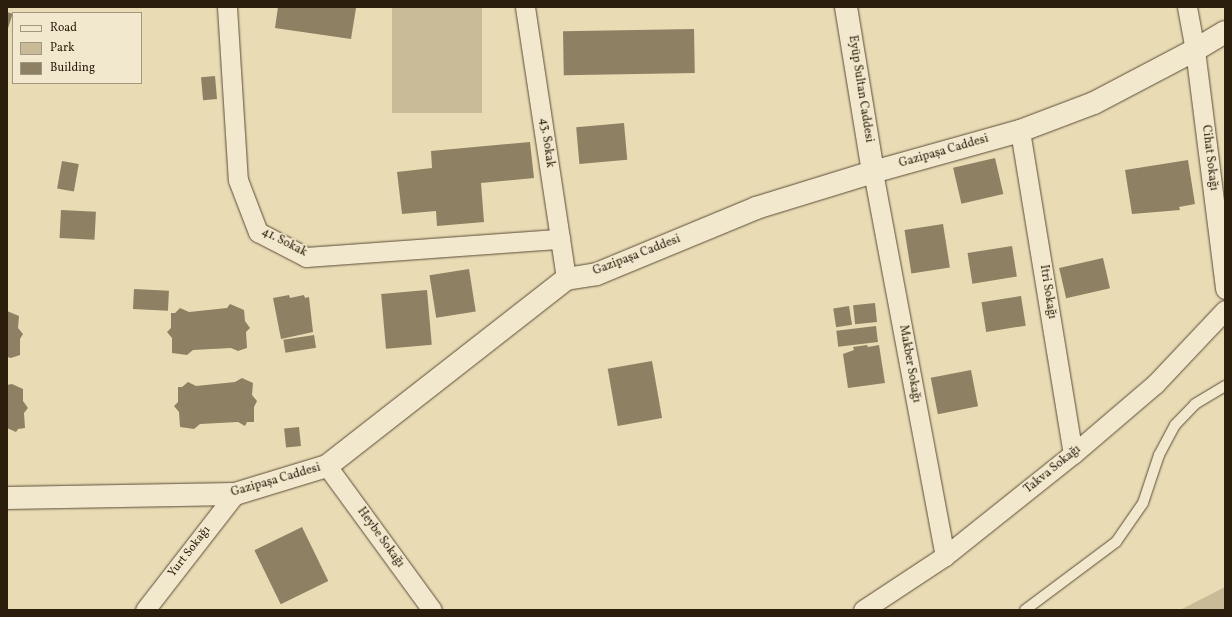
<!DOCTYPE html>
<html>
<head>
<meta charset="utf-8">
<style>
  body { margin:0 }
  #map { position:relative; width:1232px; height:617px; overflow:hidden; background:#e9dbb4; font-family:Vollkorn,serif }
  div>[style] { position:absolute }
  .green>* { inset:0; background:#c9bb97; transform-origin:0 0 }
  .building>* { inset:0; background:#8e8063; transform-origin:0 0 }
  .roads { filter:drop-shadow(0 0 1px #5b4d36) drop-shadow(0 0 1px #5b4d36) }
  .lane>* { height:10px; margin:-5px; padding:0 5px; transform-origin:5px; border-radius:5px; background:#f1e8ce }
  .street>* { height:19px; margin:-9.5px; padding:0 9.5px; transform-origin:9.5px; border-radius:9.5px; background:#f1e8ce }
  .secondary>* { height:22px; margin:-11px; padding:0 11px; transform-origin:11px; border-radius:11px; background:#f1e8ce }
  span { translate:-50% -50%; white-space:nowrap; text-align:center; line-height:1.15; -webkit-text-stroke:3.5px #f1e8ce; paint-order:stroke }
  .street-label { font-size:12px; color:#2c1e0c }
  .frame { position:absolute; inset:0; border:8px solid #2c1e0c; pointer-events:none }
  .legend { position:absolute; left:12px; top:12px; width:130px; height:72px; box-sizing:border-box; background:#f1e8ce; border:1px solid #a29780; margin:0; padding:5px 7px; list-style:none; font-size:12px; color:#2c1e0c }
  .legend li { display:flex; align-items:center; gap:8px; height:20px }
  .legend b { width:20px; border:1px solid #a29780 }
</style>
</head>
<body>
<div id="map">
  <div class="green">
    <div style="left:392px;top:7px;width:90px;height:106px"></div>
    <div style="clip-path:polygon(1225px 587px,1225px 610px,1180px 610px)"></div>
  </div>
  <div class="building">
    <div style="clip-path:polygon(278px 7px,356px 8px,351px 39px,275px 28px)"></div>
    <div style="left:7px;top:12px;width:6px;height:36px;rotate:18deg"></div>
    <div style="left:694px;top:29px;width:44px;height:131px;rotate:89deg"></div>
    <div style="left:215px;top:76px;width:23px;height:14px;rotate:85deg"></div>
    <div style="left:624px;top:123px;width:37px;height:48px;rotate:85deg"></div>
    <div style="clip-path:polygon(530px 142px,534px 178px,481px 183px,484px 222px,437px 226px,436px 211px,402px 214px,397px 172px,432px 168px,431px 151px)"></div>
    <div style="left:995px;top:158px;width:37px;height:43px;rotate:77deg"></div>
    <div style="clip-path:polygon(1188px 160px,1195px 204px,1179px 207px,1180px 210px,1132px 214px,1125px 170px)"></div>
    <div style="left:62px;top:161px;width:17px;height:28px;rotate:10deg"></div>
    <div style="left:61px;top:210px;width:35px;height:28px;rotate:3deg"></div>
    <div style="left:943px;top:224px;width:44px;height:39px;rotate:81deg"></div>
    <div style="left:1012px;top:246px;width:31px;height:45px;rotate:81deg"></div>
    <div style="left:1103px;top:258px;width:31px;height:45px;rotate:77deg"></div>
    <div style="left:469px;top:269px;width:43px;height:40px;rotate:81deg"></div>
    <div style="left:134px;top:289px;width:35px;height:20px;rotate:3deg"></div>
    <div style="left:427px;top:290px;width:55px;height:46px;rotate:85deg"></div>
    <div style="clip-path:polygon(289px 295px,290px 298px,304px 295px,305px 298px,309px 297px,313px 332px,281px 339px,273px 298px)"></div>
    <div style="left:1021px;top:296px;width:30px;height:40px;rotate:81deg"></div>
    <div style="left:875px;top:303px;width:19px;height:22px;rotate:84deg"></div>
    <div style="clip-path:polygon(230px 304px,244px 310px,245px 321px,250px 328px,246px 332px,247px 348px,238px 351px,231px 348px,193px 350px,187px 355px,172px 353px,172px 338px,167px 332px,171px 328px,171px 313px,175px 313px,180px 308px,189px 312px,227px 308px)"></div>
    <div style="left:849px;top:306px;width:19px;height:16px;rotate:81deg"></div>
    <div style="clip-path:polygon(7px 311px,19px 316px,18px 328px,23px 334px,20px 339px,20px 355px,11px 358px,7px 357px)"></div>
    <div style="left:876px;top:326px;width:16px;height:40px;rotate:83deg"></div>
    <div style="left:314px;top:335px;width:13px;height:31px;rotate:81deg"></div>
    <div style="clip-path:polygon(867px 345px,868px 347px,879px 345px,885px 383px,848px 388px,843px 354px,854px 350px,853px 347px)"></div>
    <div style="left:652px;top:361px;width:58px;height:45px;rotate:80deg"></div>
    <div style="left:971px;top:370px;width:37px;height:41px;rotate:79deg"></div>
    <div style="clip-path:polygon(242px 378px,253px 383px,252px 395px,257px 401px,254px 407px,254px 422px,247px 422px,245px 426px,238px 422px,200px 424px,194px 429px,180px 427px,179px 412px,174px 406px,178px 402px,178px 387px,182px 387px,188px 382px,196px 386px,235px 382px)"></div>
    <div style="clip-path:polygon(12px 384px,23px 389px,23px 401px,28px 408px,24px 413px,25px 428px,18px 429px,16px 432px,7px 428px,7px 385px)"></div>
    <div style="left:299px;top:427px;width:19px;height:15px;rotate:84deg"></div>
    <div style="left:302px;top:527px;width:60px;height:53px;rotate:64deg"></div>
  </div>
  <div class="roads">
    <div class="lane">
      <div style="left:1025px;top:610px;width:114px;rotate:-36.8deg"></div>
      <div style="left:1116px;top:542px;width:47px;rotate:-55.3deg"></div>
      <div style="left:1143px;top:503px;width:51px;rotate:-71.6deg"></div>
      <div style="left:1159px;top:455px;width:34px;rotate:-62deg"></div>
      <div style="left:1175px;top:425px;width:29px;rotate:-46deg"></div>
      <div style="left:1195px;top:404px;width:35px;rotate:-31deg"></div>
    </div>
    <div class="street">
      <div style="left:227px;top:7px;width:173px;rotate:86.4deg"></div>
      <div style="left:238px;top:180px;width:56px;rotate:69deg"></div>
      <div style="left:258px;top:232px;width:54px;rotate:27.5deg"></div>
      <div style="left:306px;top:257px;width:255px;rotate:-4.1deg"></div>
      <div style="left:525px;top:7px;width:275px;rotate:81.4deg"></div>
      <div style="left:1187px;top:7px;width:44px;rotate:79.5deg"></div>
      <div style="left:1195px;top:50px;width:241px;rotate:82.8deg"></div>
      <div style="left:1020px;top:131px;width:327px;rotate:80.7deg"></div>
      <div style="left:873px;top:172px;width:391px;rotate:79.4deg"></div>
      <div style="left:327px;top:466px;width:178px;rotate:53.9deg"></div>
      <div style="left:145px;top:610px;width:147px;rotate:-52.2deg"></div>
      <div style="left:863px;top:610px;width:98px;rotate:-33.4deg"></div>
      <div style="left:945px;top:556px;width:164px;rotate:-38.6deg"></div>
      <div style="left:1073px;top:454px;width:108px;rotate:-40.5deg"></div>
      <div style="left:1155px;top:384px;width:102px;rotate:-46.6deg"></div>
    </div>
    <div class="secondary">
      <div style="left:846px;top:7px;width:167px;rotate:80.7deg"></div>
      <div style="left:7px;top:498px;width:228px;rotate:-1deg"></div>
      <div style="left:235px;top:494px;width:96px;rotate:-16.9deg"></div>
      <div style="left:327px;top:466px;width:303px;rotate:-38deg"></div>
      <div style="left:566px;top:279px;width:31px;rotate:-9deg"></div>
      <div style="left:597px;top:274px;width:172px;rotate:-22.5deg"></div>
      <div style="left:756px;top:208px;width:122px;rotate:-17.1deg"></div>
      <div style="left:873px;top:172px;width:153px;rotate:-15.6deg"></div>
      <div style="left:1020px;top:131px;width:79px;rotate:-20.7deg"></div>
      <div style="left:1094px;top:103px;width:114px;rotate:-27.7deg"></div>
      <div style="left:1195px;top:50px;width:35px;rotate:-31deg"></div>
    </div>
  </div>
  <div class="street-label">
    <span style="left:860px;top:89px;rotate:81deg">Eyüp Sultan Caddesi</span>
    <span style="left:546px;top:143px;rotate:82deg">43. Sokak</span>
    <span style="left:944px;top:152px;rotate:-16deg">Gazipaşa Caddesi</span>
    <span style="left:1209px;top:158px;rotate:83deg">Cihat Sokağı</span>
    <span style="left:284px;top:243px;rotate:27deg">41. Sokak</span>
    <span style="left:637px;top:256px;rotate:-21deg">Gazipaşa Caddesi</span>
    <span style="left:1047px;top:292px;rotate:81deg">Itri Sokağı</span>
    <span style="left:909px;top:364px;rotate:80deg">Makber Sokağı</span>
    <span style="left:1053px;top:470px;rotate:-39deg">Takva Sokağı</span>
    <span style="left:276px;top:481px;rotate:-16deg">Gazipaşa Caddesi</span>
    <span style="left:380px;top:538px;rotate:54deg">Heybe Sokağı</span>
    <span style="left:190px;top:552px;rotate:-52deg">Yurt Sokağı</span>
  </div>
  <div class="frame"></div>
  <ul class="legend">
  <li><b style="height:5px;background:#f1e8ce"></b>Road</li>
  <li><b style="height:11px;background:#c9bb97"></b>Park</li>
  <li><b style="height:11px;background:#8e8063"></b>Building</li>
  </ul>
</div>
</body>
</html>
